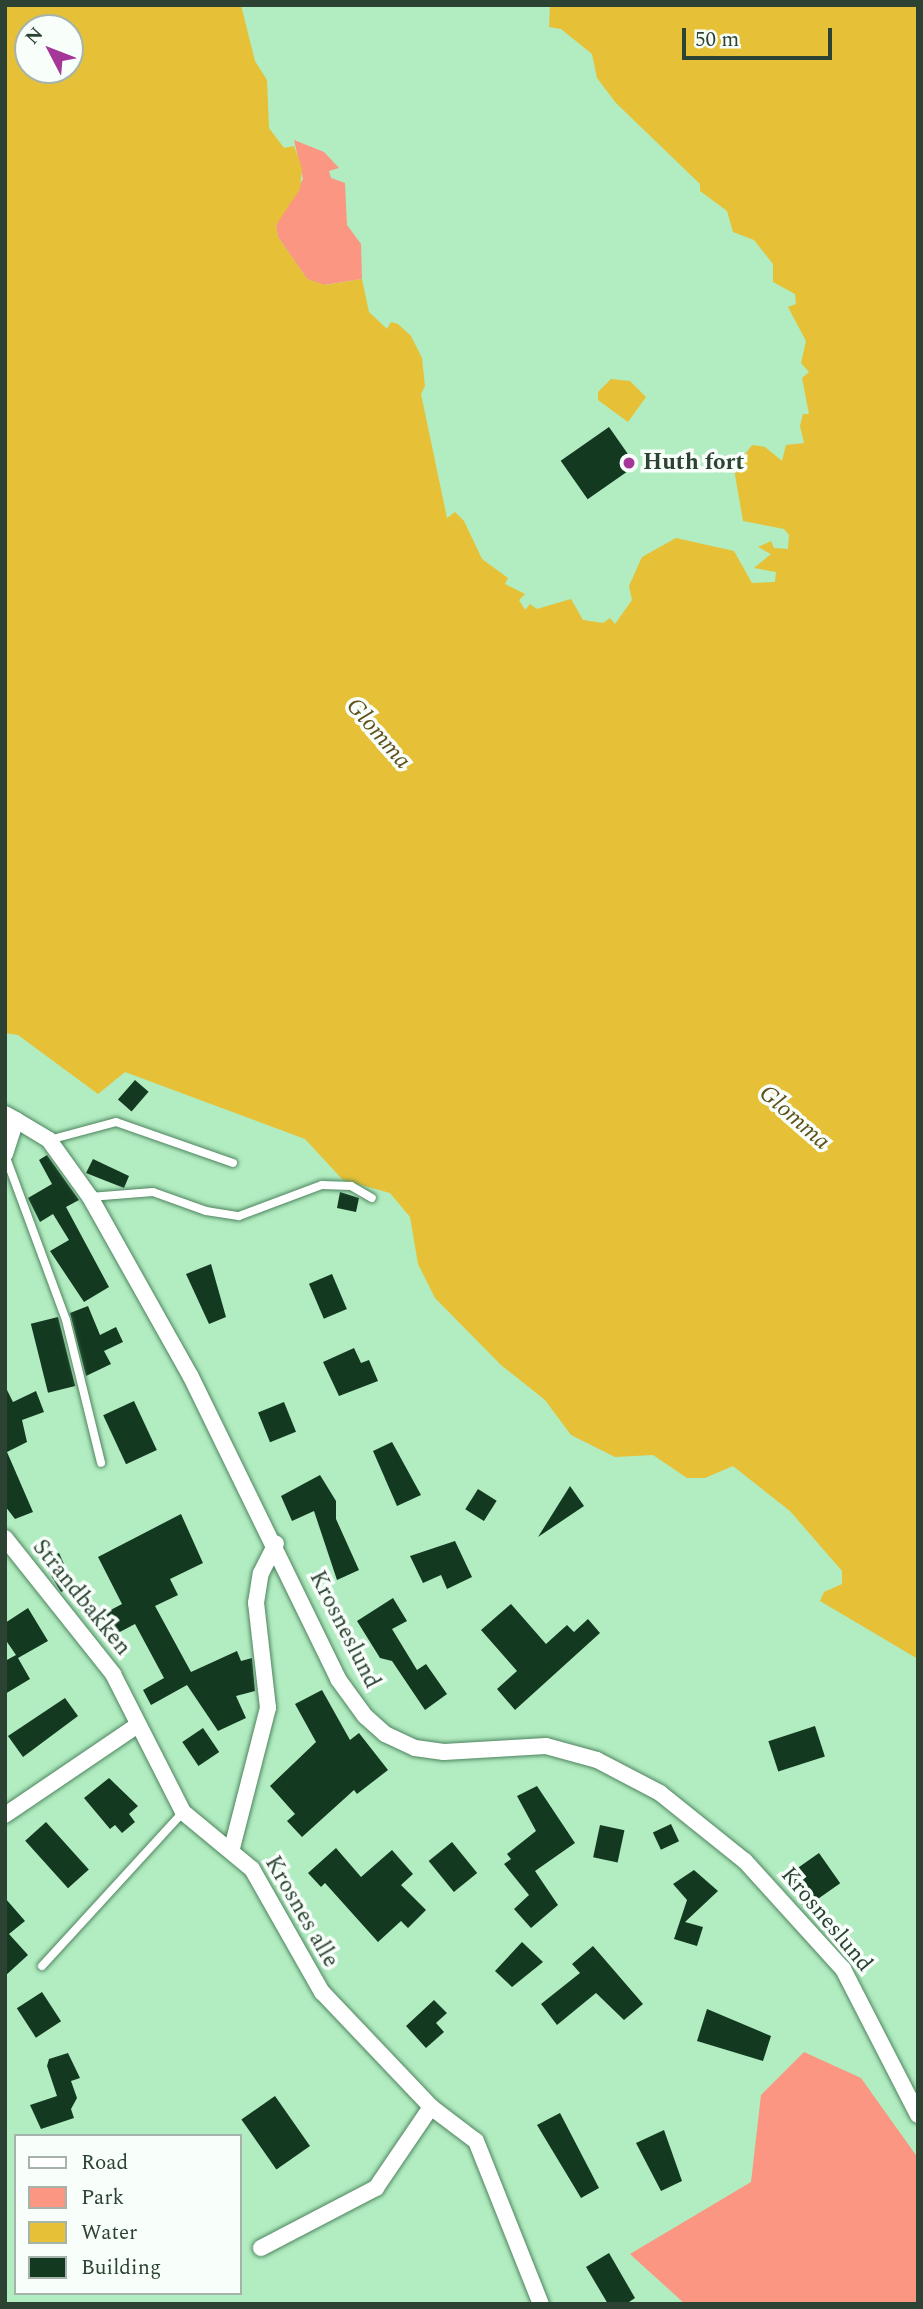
<!DOCTYPE html>
<html>
<head>
<meta charset="utf-8">
<style>
  body { margin:0 }
  #map { position:relative; width:923px; height:2309px; overflow:hidden; background:#b2ecc1; font-family:Spectral,serif }
  div>[style] { position:absolute }
  .green>* { inset:0; background:#fa9681 }
  .water>* { inset:0; background:#e6c036 }
  .building>* { inset:0; background:#143921; transform-origin:0 0 }
  .roads { filter:drop-shadow(0 0 2px #4e845e) drop-shadow(0 0 2px #4e845e) }
  .service>* { height:8px; margin:-4px; padding:0 4px; transform-origin:4px; border-radius:4px; background:#fff }
  .minor>* { height:16px; margin:-8px; padding:0 8px; transform-origin:8px; border-radius:8px; background:#fff }
  .dots>* { width:19px; height:19px; translate:-50% -50%; box-sizing:border-box; border:4px solid #f8fefa; border-radius:50% }
  span { translate:-50% -50%; white-space:nowrap; text-align:center; line-height:1.15; -webkit-text-stroke:7px #f8fefa; paint-order:stroke }
  .poi-label { font-size:23px; color:#2c4333; font-weight:700 }
  .left { translate:0 -50%; text-align:left }
  .street-label { font-size:23px; color:#2c4333 }
  .water-label { font-size:24px; color:#60511d; font-style:italic }
  .frame { position:absolute; inset:0; border:7px solid #2c4333; pointer-events:none }
  .legend { position:absolute; left:14px; top:2134px; width:228px; height:161px; box-sizing:border-box; background:#f8fefa; border:2px solid #a6b3aa; margin:0; padding:9px 12px; list-style:none; font-size:21px; color:#2c4333 }
  .legend li { display:flex; align-items:center; gap:14px; height:35px }
  .legend b { width:35px; border:2px solid #a6b3aa }
  .north { position:absolute; left:14px; top:14px; width:70px; height:70px; box-sizing:border-box; background:#f8fefa; border:2px solid #a6b3aa; border-radius:50%; rotate:312deg; font-size:19px; font-weight:700; line-height:28px; text-align:center; color:#2c4333 }
  .north::after { content:''; display:block; margin:auto; width:24px; height:32px; background:#a43797; clip-path:polygon(50% 0,100% 100%,50% 72%,0 100%) }
  .scale { position:absolute; left:682px; top:28px; width:150px; height:32px; box-sizing:border-box; border:4px solid #2c4333; border-top:0; padding-left:9px; font-size:21px; line-height:24px; white-space:nowrap; color:#2c4333; -webkit-text-stroke:5px #f8fefa; paint-order:stroke }
</style>
</head>
<body>
<div id="map">
  <div class="green">
    <div style="clip-path:polygon(294px 140px,324px 152px,339px 168px,329px 171px,331px 178px,345px 183px,347px 225px,361px 244px,362px 279px,324px 285px,307px 279px,278px 237px,276px 225px,303px 179px)"></div>
    <div style="clip-path:polygon(804px 2052px,861px 2078px,918px 2158px,918px 2304px,685px 2304px,630px 2254px,751px 2182px,761px 2095px)"></div>
  </div>
  <div class="water">
    <div style="clip-path:polygon(evenodd,5px 5px,241px 5px,255px 61px,267px 80px,269px 128px,284px 148px,294px 146px,302px 168px,300px 189px,276px 225px,278px 237px,307px 279px,325px 285px,362px 279px,369px 312px,387px 329px,391px 322px,398px 324px,411px 336px,422px 358px,425px 386px,421px 394px,447px 518px,455px 512px,464px 521px,482px 559px,508px 578px,505px 584px,525px 594px,519px 600px,525px 610px,530px 604px,537px 609px,571px 599px,583px 620px,603px 623px,610px 618px,615px 624px,632px 600px,629px 586px,642px 557px,676px 538px,734px 551px,752px 583px,775px 582px,776px 572px,754px 568px,771px 554px,758px 547px,771px 541px,774px 548px,788px 549px,789px 535px,784px 529px,743px 521px,734px 469px,752px 445px,765px 447px,782px 461px,786px 445px,804px 443px,800px 426px,803px 414px,809px 414px,802px 378px,809px 372px,801px 363px,806px 341px,788px 307px,796px 304px,795px 294px,773px 282px,773px 264px,754px 240px,733px 232px,727px 211px,700px 191px,700px 184px,616px 103px,597px 78px,592px 54px,561px 29px,549px 27px,550px 5px,918px 5px,918px 1659px,820px 1601px,824px 1592px,842px 1584px,842px 1571px,790px 1511px,733px 1466px,705px 1478px,687px 1478px,653px 1455px,615px 1457px,571px 1435px,545px 1400px,501px 1365px,435px 1298px,418px 1264px,410px 1217px,390px 1193px,343px 1180px,305px 1139px,125px 1072px,98px 1094px,18px 1035px,5px 1033px,5px 5px,28px 28px,70px 28px,70px 70px,28px 70px,28px 28px)"></div>
    <div style="clip-path:polygon(611px 379px,630px 381px,646px 397px,628px 422px,598px 400px,598px 392px)"></div>
  </div>
  <div class="building">
    <div style="left:609px;top:427px;width:47px;height:59px;rotate:55deg"></div>
    <div style="left:135px;top:1080px;width:18px;height:26px;rotate:41deg"></div>
    <div style="clip-path:polygon(47px 1155px,79px 1200px,66px 1207px,109px 1287px,84px 1302px,50px 1251px,69px 1240px,53px 1214px,40px 1222px,28px 1198px,52px 1184px,39px 1160px)"></div>
    <div style="clip-path:polygon(93px 1159px,129px 1176px,124px 1188px,86px 1173px)"></div>
    <div style="clip-path:polygon(340px 1192px,359px 1198px,356px 1212px,337px 1208px)"></div>
    <div style="clip-path:polygon(211px 1264px,226px 1317px,209px 1324px,186px 1274px)"></div>
    <div style="left:332px;top:1274px;width:38px;height:25px;rotate:67deg"></div>
    <div style="clip-path:polygon(88px 1306px,100px 1335px,116px 1327px,123px 1342px,104px 1351px,111px 1364px,86px 1376px,70px 1313px)"></div>
    <div style="left:58px;top:1317px;width:71px;height:28px;rotate:76deg"></div>
    <div style="clip-path:polygon(354px 1348px,361px 1363px,369px 1360px,378px 1381px,339px 1396px,323px 1362px)"></div>
    <div style="clip-path:polygon(5px 1386px,13px 1402px,36px 1391px,44px 1412px,22px 1420px,27px 1442px,7px 1452px,33px 1512px,15px 1519px,5px 1506px)"></div>
    <div style="left:134px;top:1401px;width:54px;height:34px;rotate:65deg"></div>
    <div style="left:284px;top:1402px;width:32px;height:28px;rotate:68deg"></div>
    <div style="clip-path:polygon(392px 1442px,421px 1495px,397px 1506px,373px 1451px)"></div>
    <div style="clip-path:polygon(320px 1475px,336px 1501px,336px 1519px,359px 1570px,337px 1580px,314px 1511px,292px 1521px,281px 1496px)"></div>
    <div style="clip-path:polygon(570px 1486px,584px 1506px,538px 1537px)"></div>
    <div style="left:478px;top:1489px;width:22px;height:24px;rotate:32deg"></div>
    <div style="clip-path:polygon(181px 1514px,203px 1563px,170px 1579px,178px 1595px,155px 1606px,191px 1672px,237px 1651px,241px 1661px,252px 1658px,255px 1691px,236px 1696px,246px 1718px,218px 1731px,187px 1685px,151px 1705px,143px 1690px,164px 1678px,135px 1624px,116px 1634px,105px 1613px,122px 1604px,98px 1557px)"></div>
    <div style="clip-path:polygon(455px 1541px,472px 1577px,447px 1589px,441px 1575px,423px 1583px,410px 1556px)"></div>
    <div style="clip-path:polygon(59px 1553px,74px 1586px,61px 1592px,42px 1561px)"></div>
    <div style="clip-path:polygon(393px 1598px,407px 1621px,392px 1629px,417px 1670px,426px 1664px,447px 1694px,425px 1710px,392px 1661px,380px 1658px,357px 1621px)"></div>
    <div style="clip-path:polygon(511px 1604px,546px 1644px,567px 1625px,574px 1632px,588px 1619px,600px 1633px,515px 1710px,497px 1689px,517px 1671px,481px 1630px)"></div>
    <div style="clip-path:polygon(28px 1608px,48px 1641px,18px 1658px,30px 1679px,5px 1694px,5px 1661px,16px 1655px,5px 1639px,5px 1623px)"></div>
    <div style="clip-path:polygon(322px 1690px,350px 1740px,359px 1733px,388px 1770px,357px 1794px,354px 1790px,302px 1837px,287px 1821px,295px 1814px,270px 1786px,316px 1742px,295px 1704px)"></div>
    <div style="clip-path:polygon(65px 1698px,78px 1716px,23px 1757px,8px 1736px)"></div>
    <div style="left:815px;top:1726px;width:32px;height:49px;rotate:72deg"></div>
    <div style="left:203px;top:1728px;width:29px;height:25px;rotate:56deg"></div>
    <div style="clip-path:polygon(109px 1778px,138px 1806px,129px 1814px,135px 1822px,122px 1833px,115px 1825px,110px 1829px,84px 1798px)"></div>
    <div style="clip-path:polygon(537px 1786px,575px 1843px,535px 1871px,558px 1905px,531px 1928px,514px 1909px,529px 1895px,504px 1864px,511px 1859px,507px 1854px,536px 1831px,517px 1796px)"></div>
    <div style="left:46px;top:1822px;width:64px;height:28px;rotate:48deg"></div>
    <div style="left:671px;top:1824px;width:19px;height:20px;rotate:65deg"></div>
    <div style="left:600px;top:1825px;width:25px;height:33px;rotate:12deg"></div>
    <div style="left:452px;top:1842px;width:40px;height:30px;rotate:51deg"></div>
    <div style="clip-path:polygon(336px 1848px,361px 1877px,392px 1850px,413px 1874px,401px 1885px,426px 1910px,408px 1928px,401px 1921px,378px 1942px,325px 1883px,321px 1887px,308px 1873px)"></div>
    <div style="left:819px;top:1853px;width:37px;height:43px;rotate:55deg"></div>
    <div style="clip-path:polygon(694px 1870px,718px 1891px,685px 1922px,703px 1927px,697px 1946px,674px 1939px,687px 1900px,673px 1884px)"></div>
    <div style="clip-path:polygon(5px 1898px,25px 1921px,9px 1934px,28px 1955px,5px 1976px)"></div>
    <div style="clip-path:polygon(522px 1942px,543px 1962px,512px 1987px,495px 1971px)"></div>
    <div style="clip-path:polygon(593px 1946px,643px 2004px,624px 2020px,596px 1993px,557px 2025px,541px 2004px,580px 1973px,572px 1964px)"></div>
    <div style="left:42px;top:1992px;width:35px;height:30px;rotate:57deg"></div>
    <div style="clip-path:polygon(434px 2000px,447px 2013px,436px 2023px,444px 2032px,426px 2048px,406px 2026px)"></div>
    <div style="clip-path:polygon(707px 2009px,771px 2036px,763px 2061px,697px 2041px)"></div>
    <div style="clip-path:polygon(68px 2053px,80px 2078px,71px 2081px,77px 2098px,71px 2109px,74px 2118px,41px 2129px,30px 2105px,57px 2096px,47px 2066px,49px 2059px)"></div>
    <div style="left:275px;top:2096px;width:61px;height:41px;rotate:55deg"></div>
    <div style="clip-path:polygon(560px 2113px,599px 2188px,581px 2198px,537px 2125px)"></div>
    <div style="clip-path:polygon(664px 2130px,682px 2181px,661px 2191px,636px 2143px)"></div>
    <div style="clip-path:polygon(609px 2253px,635px 2298px,626px 2304px,608px 2304px,586px 2267px)"></div>
  </div>
  <div class="roads">
    <div class="service">
      <div style="left:49px;top:1140px;width:69px;rotate:-15deg"></div>
      <div style="left:116px;top:1122px;width:124px;rotate:19.3deg"></div>
      <div style="left:5px;top:1155px;width:176px;rotate:69.7deg"></div>
      <div style="left:66px;top:1320px;width:147px;rotate:76.2deg"></div>
      <div style="left:90px;top:1197px;width:63px;rotate:-4.5deg"></div>
      <div style="left:153px;top:1192px;width:56px;rotate:19.7deg"></div>
      <div style="left:206px;top:1211px;width:33px;rotate:9deg"></div>
      <div style="left:239px;top:1216px;width:89px;rotate:-20.5deg"></div>
      <div style="left:322px;top:1185px;width:29px;rotate:2deg"></div>
      <div style="left:351px;top:1186px;width:24px;rotate:30deg"></div>
      <div style="left:42px;top:1966px;width:209px;rotate:-47.5deg"></div>
    </div>
    <div class="minor">
      <div style="left:5px;top:1114px;width:13px;rotate:29deg"></div>
      <div style="left:16px;top:1120px;width:36px;rotate:108deg"></div>
      <div style="left:16px;top:1120px;width:39px;rotate:31deg"></div>
      <div style="left:49px;top:1140px;width:70px;rotate:54.3deg"></div>
      <div style="left:90px;top:1197px;width:206px;rotate:60.7deg"></div>
      <div style="left:191px;top:1377px;width:336px;rotate:64deg"></div>
      <div style="left:338px;top:1679px;width:46px;rotate:53.9deg"></div>
      <div style="left:365px;top:1716px;width:27px;rotate:42deg"></div>
      <div style="left:385px;top:1734px;width:33px;rotate:25deg"></div>
      <div style="left:415px;top:1748px;width:29px;rotate:8deg"></div>
      <div style="left:444px;top:1752px;width:102px;rotate:-3.4deg"></div>
      <div style="left:546px;top:1746px;width:53px;rotate:15.4deg"></div>
      <div style="left:597px;top:1760px;width:71px;rotate:27.6deg"></div>
      <div style="left:660px;top:1793px;width:109px;rotate:38.7deg"></div>
      <div style="left:745px;top:1861px;width:146px;rotate:47.8deg"></div>
      <div style="left:843px;top:1969px;width:164px;rotate:62.8deg"></div>
      <div style="left:5px;top:1538px;width:174px;rotate:51.5deg"></div>
      <div style="left:113px;top:1674px;width:155px;rotate:63.1deg"></div>
      <div style="left:183px;top:1812px;width:89px;rotate:39.6deg"></div>
      <div style="left:252px;top:1869px;width:142px;rotate:60.4deg"></div>
      <div style="left:322px;top:1992px;width:158px;rotate:46.5deg"></div>
      <div style="left:431px;top:2107px;width:56px;rotate:37.1deg"></div>
      <div style="left:476px;top:2141px;width:175px;rotate:68.3deg"></div>
      <div style="left:5px;top:1815px;width:161px;rotate:-34.1deg"></div>
      <div style="left:232px;top:1848px;width:145px;rotate:-75.6deg"></div>
      <div style="left:268px;top:1708px;width:106px;rotate:-96.5deg"></div>
      <div style="left:256px;top:1603px;width:30px;rotate:-81deg"></div>
      <div style="left:261px;top:1573px;width:33px;rotate:-63deg"></div>
      <div style="left:261px;top:2248px;width:130px;rotate:-27.6deg"></div>
      <div style="left:376px;top:2188px;width:98px;rotate:-55.8deg"></div>
    </div>
  </div>
  <div class="dots">
    <div style="left:629px;top:463px;background:#a43797"></div>
  </div>
  <div class="poi-label">
    <span class="left" style="left:643px;top:463px">Huth fort</span>
  </div>
  <div class="street-label">
    <span style="left:81px;top:1598px;rotate:51deg">Strandbakken</span>
    <span style="left:344px;top:1630px;rotate:63deg">Krosneslund</span>
    <span style="left:301px;top:1912px;rotate:60deg">Krosnes alle</span>
    <span style="left:826px;top:1920px;rotate:50deg">Krosneslund</span>
  </div>
  <div class="water-label">
    <span style="left:378px;top:734px;rotate:49deg">Glomma</span>
    <span style="left:794px;top:1118px;rotate:41deg">Glomma</span>
  </div>
  <div class="frame"></div>
  <ul class="legend">
  <li><b style="height:9px;background:#fff"></b>Road</li>
  <li><b style="height:19px;background:#fa9681"></b>Park</li>
  <li><b style="height:19px;background:#e6c036"></b>Water</li>
  <li><b style="height:19px;background:#143921"></b>Building</li>
  </ul>
  <div class="north">N</div>
  <div class="scale">50 m</div>
</div>
</body>
</html>
